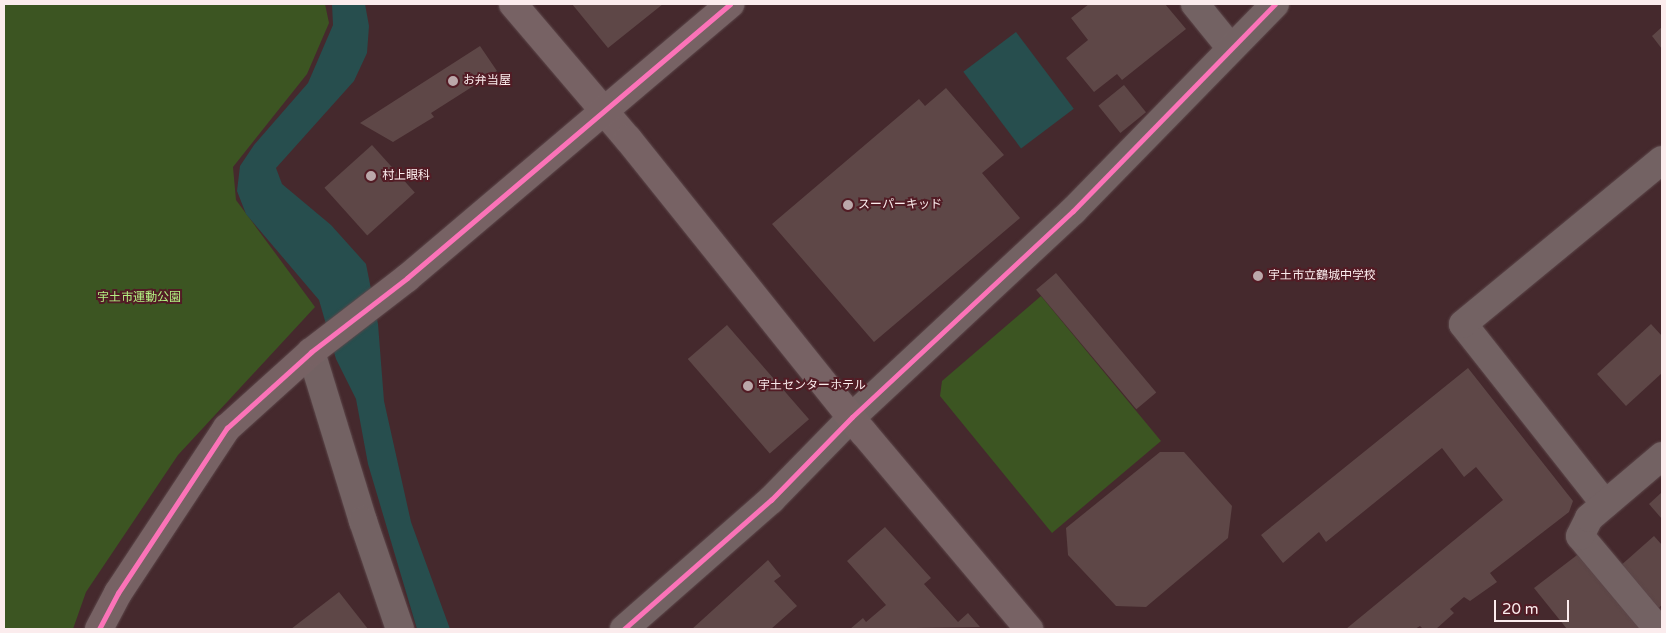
<!DOCTYPE html>
<html>
<head>
<meta charset="utf-8">
<style>
  body { margin:0 }
  #map { position:relative; width:1666px; height:633px; overflow:hidden; background:#45292d; font-family:"Varela Round","Noto Sans JP",sans-serif }
  div>[style] { position:absolute }
  .green>* { inset:0; background:#3c5522 }
  .water>* { inset:0; background:#274e4e; transform-origin:0 0 }
  .building>* { inset:0; background:#5e4747; transform-origin:0 0 }
  .roads { filter:drop-shadow(0 0 1px #5c474a) drop-shadow(0 0 1px #5c474a) }
  .street>* { height:28px; margin:-14px; padding:0 14px; transform-origin:14px; border-radius:14px; background:#736263 }
  .secondary>* { height:28px; margin:-14px; padding:0 14px; transform-origin:14px; border-radius:14px; background:#776264 }
  .cycleway>* { height:5px; margin:-2.5px; padding:0 2.5px; transform-origin:2.5px; border-radius:2.5px; background:#fb73b8 }
  .dots>* { width:14px; height:14px; translate:-50% -50%; box-sizing:border-box; border:2px solid #521c25; border-radius:50% }
  span { translate:-50% -50%; white-space:nowrap; text-align:center; line-height:1.15; -webkit-text-stroke:4px #521c25; paint-order:stroke }
  .poi-label { font-size:12px; color:#fbeced }
  .left { translate:0 -50%; text-align:left }
  .park-label { font-size:12px; color:#b2f182 }
  .frame { position:absolute; inset:0; border:5px solid #fbeced; pointer-events:none }
  .scale { position:absolute; left:1494px; top:600px; width:75px; height:22px; box-sizing:border-box; border:2px solid #fbeced; border-top:0; padding-left:6px; font-size:15px; line-height:18px; white-space:nowrap; color:#fbeced; -webkit-text-stroke:4px #521c25; paint-order:stroke }
</style>
</head>
<body>
<div id="map">
  <div class="green">
    <div style="clip-path:polygon(4px 4px,325px 4px,329px 23px,307px 74px,233px 167px,236px 200px,315px 307px,178px 455px,86px 592px,73px 629px,4px 629px)"></div>
    <div style="clip-path:polygon(1041px 296px,1161px 441px,1052px 533px,940px 396px,942px 381px)"></div>
  </div>
  <div class="water">
    <div style="clip-path:polygon(332px 4px,365px 4px,369px 26px,367px 53px,354px 81px,276px 168px,282px 184px,331px 225px,366px 264px,378px 324px,384px 401px,411px 522px,450px 629px,417px 629px,368px 464px,356px 399px,336px 359px,319px 300px,246px 214px,237px 191px,240px 166px,254px 145px,308px 83px,333px 25px)"></div>
    <div style="left:1016px;top:32px;width:96px;height:66px;rotate:53deg"></div>
  </div>
  <div class="building">
    <div style="clip-path:polygon(572px 4px,663px 4px,608px 48px)"></div>
    <div style="clip-path:polygon(1089px 4px,1165px 4px,1186px 29px,1122px 80px,1117px 74px,1094px 92px,1066px 58px,1088px 40px,1071px 18px)"></div>
    <div style="clip-path:polygon(1662px 27px,1662px 49px,1652px 36px)"></div>
    <div style="clip-path:polygon(480px 46px,497px 71px,431px 113px,434px 117px,393px 142px,360px 123px)"></div>
    <div style="left:1124px;top:85px;width:35px;height:33px;rotate:51deg"></div>
    <div style="clip-path:polygon(946px 88px,1004px 155px,982px 173px,1020px 218px,874px 342px,772px 224px,919px 99px,925px 106px)"></div>
    <div style="left:372px;top:145px;width:64px;height:64px;rotate:48deg"></div>
    <div style="left:1056px;top:273px;width:156px;height:26px;rotate:50deg"></div>
    <div style="clip-path:polygon(1651px 324px,1662px 336px,1662px 373px,1626px 406px,1597px 374px)"></div>
    <div style="left:727px;top:325px;width:125px;height:52px;rotate:49deg"></div>
    <div style="clip-path:polygon(1468px 368px,1573px 501px,1569px 512px,1490px 573px,1497px 582px,1470px 601px,1464px 597px,1450px 609px,1454px 613px,1436px 629px,1423px 629px,1420px 626px,1415px 629px,1346px 629px,1503px 500px,1476px 467px,1464px 477px,1442px 448px,1326px 542px,1319px 532px,1283px 563px,1261px 535px)"></div>
    <div style="clip-path:polygon(1160px 452px,1184px 452px,1232px 506px,1228px 538px,1146px 607px,1116px 606px,1068px 555px,1066px 528px)"></div>
    <div style="clip-path:polygon(1662px 492px,1662px 519px,1649px 504px)"></div>
    <div style="clip-path:polygon(885px 527px,931px 578px,924px 584px,958px 622px,968px 613px,980px 627px,850px 629px,863px 618px,866px 622px,886px 605px,847px 561px)"></div>
    <div style="clip-path:polygon(1654px 536px,1662px 545px,1662px 605px,1656px 610px,1619px 567px)"></div>
    <div style="clip-path:polygon(1581px 552px,1642px 629px,1567px 629px,1534px 588px)"></div>
    <div style="clip-path:polygon(768px 560px,781px 576px,774px 581px,797px 606px,771px 629px,692px 629px)"></div>
    <div style="clip-path:polygon(339px 592px,368px 629px,291px 629px)"></div>
  </div>
  <div class="roads">
    <div class="street">
      <div style="left:1195px;top:4px;width:55px;rotate:50.9deg"></div>
      <div style="left:311px;top:352px;width:177px;rotate:72.9deg"></div>
      <div style="left:363px;top:521px;width:114px;rotate:71.1deg"></div>
      <div style="left:1605px;top:504px;width:229px;rotate:-128.3deg"></div>
      <div style="left:1463px;top:324px;width:258px;rotate:-39.5deg"></div>
      <div style="left:624px;top:629px;width:196px;rotate:-41.3deg"></div>
      <div style="left:771px;top:500px;width:116px;rotate:-45.7deg"></div>
      <div style="left:852px;top:417px;width:302px;rotate:-43deg"></div>
      <div style="left:1073px;top:211px;width:289px;rotate:-45.7deg"></div>
      <div style="left:1658px;top:629px;width:121px;rotate:-130deg"></div>
      <div style="left:1580px;top:536px;width:20px;rotate:-63deg"></div>
      <div style="left:1589px;top:518px;width:96px;rotate:-40.3deg"></div>
    </div>
    <div class="secondary">
      <div style="left:513px;top:4px;width:177px;rotate:49.6deg"></div>
      <div style="left:628px;top:139px;width:376px;rotate:51.3deg"></div>
      <div style="left:863px;top:432px;width:258px;rotate:49.9deg"></div>
      <div style="left:99px;top:629px;width:41px;rotate:-62.2deg"></div>
      <div style="left:118px;top:593px;width:198px;rotate:-56.6deg"></div>
      <div style="left:227px;top:428px;width:113px;rotate:-42.1deg"></div>
      <div style="left:311px;top:352px;width:121px;rotate:-37.6deg"></div>
      <div style="left:407px;top:278px;width:424px;rotate:-40.3deg"></div>
    </div>
  </div>
  <div class="cycleway">
    <div style="left:99px;top:629px;width:41px;rotate:-62.2deg"></div>
    <div style="left:118px;top:593px;width:198px;rotate:-56.6deg"></div>
    <div style="left:227px;top:428px;width:113px;rotate:-42.1deg"></div>
    <div style="left:311px;top:352px;width:121px;rotate:-37.6deg"></div>
    <div style="left:407px;top:278px;width:424px;rotate:-40.3deg"></div>
    <div style="left:624px;top:629px;width:196px;rotate:-41.3deg"></div>
    <div style="left:771px;top:500px;width:116px;rotate:-45.7deg"></div>
    <div style="left:852px;top:417px;width:302px;rotate:-43deg"></div>
    <div style="left:1073px;top:211px;width:289px;rotate:-45.7deg"></div>
  </div>
  <div class="dots">
    <div style="left:453px;top:81px;background:#bba8aa"></div>
    <div style="left:371px;top:176px;background:#bba8aa"></div>
    <div style="left:848px;top:205px;background:#bba8aa"></div>
    <div style="left:1258px;top:276px;background:#bba8aa"></div>
    <div style="left:748px;top:386px;background:#bba8aa"></div>
  </div>
  <div class="poi-label">
    <span class="left" style="left:463px;top:81px">お弁当屋</span>
    <span class="left" style="left:382px;top:176px">村上眼科</span>
    <span class="left" style="left:858px;top:205px">スーパーキッド</span>
    <span class="left" style="left:1268px;top:276px">宇土市立鶴城中学校</span>
    <span class="left" style="left:758px;top:386px">宇土センターホテル</span>
  </div>
  <div class="park-label">
    <span style="left:139px;top:298px">宇土市運動公園</span>
  </div>
  <div class="frame"></div>
  <div class="scale">20 m</div>
</div>
</body>
</html>
